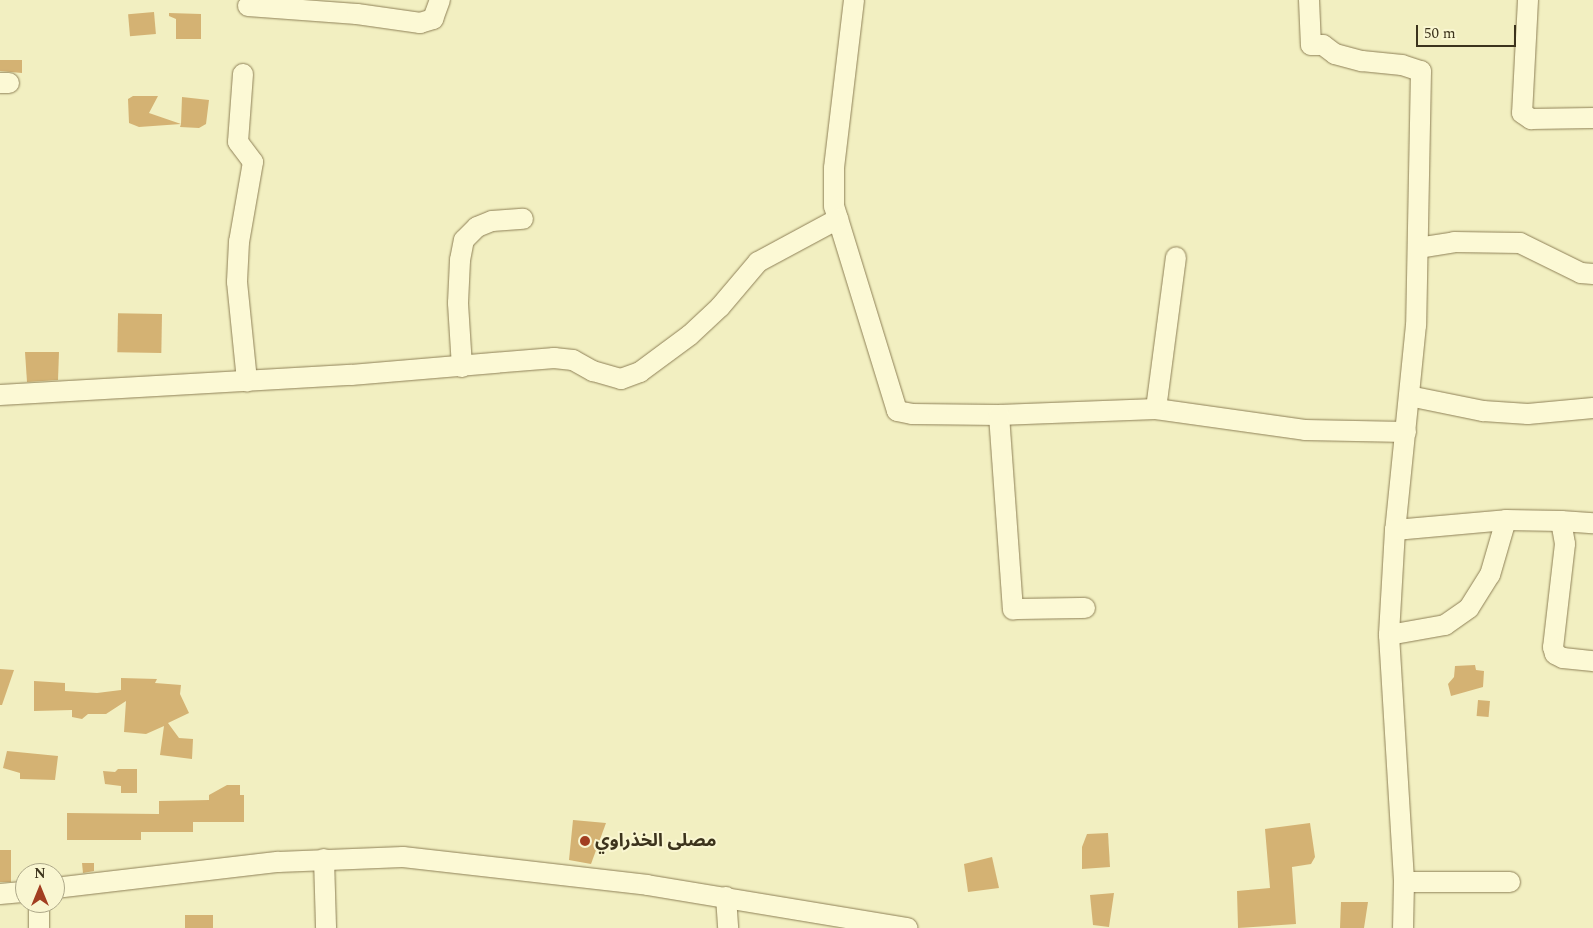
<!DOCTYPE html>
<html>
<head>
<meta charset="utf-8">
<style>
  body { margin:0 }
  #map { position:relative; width:1593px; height:928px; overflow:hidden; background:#f2efc1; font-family:Spectral,"Noto Sans Arabic",serif }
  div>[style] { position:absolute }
  .building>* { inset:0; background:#d4b273; transform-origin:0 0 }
  .roads { filter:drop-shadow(0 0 1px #8e8057) drop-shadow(0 0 1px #8e8057) }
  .minor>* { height:20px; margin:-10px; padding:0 10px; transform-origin:10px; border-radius:10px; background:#fcf9d5 }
  .dots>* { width:14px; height:14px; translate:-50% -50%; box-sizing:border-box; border:2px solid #f9f6d1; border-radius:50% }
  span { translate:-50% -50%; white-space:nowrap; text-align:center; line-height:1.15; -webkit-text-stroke:4px #f9f6d1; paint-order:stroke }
  .poi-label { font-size:18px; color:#3c331c; font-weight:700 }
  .left { translate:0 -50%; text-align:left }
  .north { position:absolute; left:15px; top:863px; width:50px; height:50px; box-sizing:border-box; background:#f9f6d1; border:1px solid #ada889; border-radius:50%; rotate:0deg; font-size:14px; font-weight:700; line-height:20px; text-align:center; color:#3c331c }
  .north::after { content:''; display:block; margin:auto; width:18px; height:22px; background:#a23e21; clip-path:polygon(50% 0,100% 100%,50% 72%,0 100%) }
  .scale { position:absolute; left:1416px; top:25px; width:100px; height:22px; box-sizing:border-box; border:2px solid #3c331c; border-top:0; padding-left:6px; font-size:15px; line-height:18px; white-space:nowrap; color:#3c331c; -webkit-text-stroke:4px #f9f6d1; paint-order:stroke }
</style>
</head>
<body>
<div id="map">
  <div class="building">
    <div style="left:154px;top:12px;width:22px;height:26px;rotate:85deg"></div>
    <div style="clip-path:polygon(169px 13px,201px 14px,201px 39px,176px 39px,176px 19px,169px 16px)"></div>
    <div style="clip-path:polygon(0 60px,22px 60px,22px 73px,0 71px)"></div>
    <div style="clip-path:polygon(133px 96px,158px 96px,149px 113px,181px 124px,182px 97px,209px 100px,206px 124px,199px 128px,180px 127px,181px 124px,139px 127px,129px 123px,128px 99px)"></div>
    <div style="left:162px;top:314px;width:39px;height:44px;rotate:91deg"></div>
    <div style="clip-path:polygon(25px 352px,59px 352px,58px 380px,27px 382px)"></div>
    <div style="clip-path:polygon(1475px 665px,1476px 670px,1484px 671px,1483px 687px,1451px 696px,1448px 684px,1454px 677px,1455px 666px)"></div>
    <div style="clip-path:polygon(0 669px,14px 670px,2px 705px,0 705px)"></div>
    <div style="clip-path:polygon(121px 678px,157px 679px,155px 683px,181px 685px,180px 694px,189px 713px,168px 723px,179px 738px,193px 739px,192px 759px,160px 755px,164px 726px,146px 734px,124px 732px,126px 701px,106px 714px,88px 714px,82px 719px,72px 717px,72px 710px,34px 711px,34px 681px,65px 683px,65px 691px,97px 693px,121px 690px)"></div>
    <div style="left:1478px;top:700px;width:12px;height:16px;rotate:5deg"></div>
    <div style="clip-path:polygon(7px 751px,58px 756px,55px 780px,20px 779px,20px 773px,3px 768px)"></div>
    <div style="clip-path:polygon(118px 769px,137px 769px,137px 793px,121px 793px,121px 786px,105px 784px,103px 771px,115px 772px)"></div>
    <div style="clip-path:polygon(227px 785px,240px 785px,240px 795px,244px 795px,244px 822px,193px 822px,193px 832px,141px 832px,141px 840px,67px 840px,67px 813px,159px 814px,159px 801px,209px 800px,209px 795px)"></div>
    <div style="clip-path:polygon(573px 820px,606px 823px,591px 864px,569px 860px)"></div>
    <div style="clip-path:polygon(1310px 823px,1315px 857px,1311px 864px,1292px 867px,1296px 924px,1238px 928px,1237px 891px,1270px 888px,1265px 829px)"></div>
    <div style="clip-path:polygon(1108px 833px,1110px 867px,1082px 869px,1082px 847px,1087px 834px)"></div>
    <div style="left:0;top:850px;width:11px;height:32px"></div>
    <div style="clip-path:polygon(992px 857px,999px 888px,968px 892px,964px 864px)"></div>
    <div style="clip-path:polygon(82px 863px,94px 863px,94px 871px,83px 873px)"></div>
    <div style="clip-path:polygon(1114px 893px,1109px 927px,1093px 925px,1090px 895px)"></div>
    <div style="clip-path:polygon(1341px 902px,1368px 902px,1364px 928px,1340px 928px)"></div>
    <div style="left:213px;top:915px;width:13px;height:28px;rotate:90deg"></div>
  </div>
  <div class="roads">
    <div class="minor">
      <div style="left:854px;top:0;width:169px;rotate:96.8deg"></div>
      <div style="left:834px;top:168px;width:38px;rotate:90deg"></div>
      <div style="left:834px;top:206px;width:214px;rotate:72.9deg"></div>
      <div style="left:897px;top:411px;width:15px;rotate:11deg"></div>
      <div style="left:912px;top:414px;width:87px;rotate:0.7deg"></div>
      <div style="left:999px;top:415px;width:157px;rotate:-2.2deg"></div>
      <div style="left:1156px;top:409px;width:150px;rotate:8deg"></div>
      <div style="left:1305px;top:430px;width:101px;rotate:1.1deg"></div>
      <div style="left:1309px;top:0;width:45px;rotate:87.5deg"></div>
      <div style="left:1311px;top:45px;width:12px"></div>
      <div style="left:1323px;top:45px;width:15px;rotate:37deg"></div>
      <div style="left:1335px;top:54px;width:28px;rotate:15deg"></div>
      <div style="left:1362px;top:61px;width:40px;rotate:5.7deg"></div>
      <div style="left:1402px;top:65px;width:20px;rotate:18deg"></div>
      <div style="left:1421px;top:71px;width:254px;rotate:91.1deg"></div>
      <div style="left:1416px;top:325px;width:206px;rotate:95.8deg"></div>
      <div style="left:1395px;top:530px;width:105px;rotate:93.3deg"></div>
      <div style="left:1389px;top:635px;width:247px;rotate:86.5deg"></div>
      <div style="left:1404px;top:882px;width:46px;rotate:91.2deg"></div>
      <div style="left:1528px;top:0;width:113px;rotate:93deg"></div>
      <div style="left:1522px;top:113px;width:11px;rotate:34deg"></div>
      <div style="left:1531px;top:119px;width:62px;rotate:-0.9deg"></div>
      <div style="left:248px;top:6px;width:109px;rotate:4.2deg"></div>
      <div style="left:357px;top:14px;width:64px;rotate:8.1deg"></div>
      <div style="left:420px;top:23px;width:14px;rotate:-17deg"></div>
      <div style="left:433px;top:19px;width:20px;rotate:-70deg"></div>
      <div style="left:243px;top:74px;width:68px;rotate:94.2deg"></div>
      <div style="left:238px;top:142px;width:25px;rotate:53deg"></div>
      <div style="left:253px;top:162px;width:81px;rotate:99.9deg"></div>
      <div style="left:239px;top:242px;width:40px;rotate:92.9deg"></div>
      <div style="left:237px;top:282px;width:100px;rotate:84.2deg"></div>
      <div style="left:0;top:83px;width:9px"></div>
      <div style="left:1418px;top:248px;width:36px;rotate:-9deg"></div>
      <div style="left:1454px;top:242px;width:66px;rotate:0.9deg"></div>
      <div style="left:1520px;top:243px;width:68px;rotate:26.2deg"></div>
      <div style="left:1581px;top:273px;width:12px;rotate:5deg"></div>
      <div style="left:462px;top:367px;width:64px;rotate:-93.6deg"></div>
      <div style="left:458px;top:303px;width:43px;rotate:-87.3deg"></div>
      <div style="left:460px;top:260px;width:20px;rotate:-79deg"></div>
      <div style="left:464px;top:240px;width:18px;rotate:-45deg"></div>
      <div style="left:477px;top:227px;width:16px;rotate:-22deg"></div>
      <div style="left:492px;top:221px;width:31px;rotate:-4deg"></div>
      <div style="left:0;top:395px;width:352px;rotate:-3.3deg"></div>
      <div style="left:351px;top:375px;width:204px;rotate:-4.8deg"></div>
      <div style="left:554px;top:358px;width:19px;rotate:6deg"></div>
      <div style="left:573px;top:360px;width:23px;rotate:29deg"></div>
      <div style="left:593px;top:371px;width:29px;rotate:16deg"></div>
      <div style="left:621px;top:379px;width:20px;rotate:-20deg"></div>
      <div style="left:640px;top:372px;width:62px;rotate:-36.5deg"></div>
      <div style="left:690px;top:335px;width:41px;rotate:-43deg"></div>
      <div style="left:720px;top:307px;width:59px;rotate:-49.8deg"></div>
      <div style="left:758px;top:262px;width:91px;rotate:-28.3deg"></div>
      <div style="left:1409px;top:396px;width:76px;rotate:11.5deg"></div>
      <div style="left:1483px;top:411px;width:45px;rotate:3.8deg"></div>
      <div style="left:1528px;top:414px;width:65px;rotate:-5.3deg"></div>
      <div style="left:1156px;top:409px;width:153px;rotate:-82.5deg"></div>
      <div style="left:999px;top:415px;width:195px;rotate:85.9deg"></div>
      <div style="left:1013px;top:609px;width:72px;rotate:-0.8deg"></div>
      <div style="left:1561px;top:521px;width:32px;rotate:4deg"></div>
      <div style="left:1395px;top:530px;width:111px;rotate:-5.1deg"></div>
      <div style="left:1506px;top:520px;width:55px;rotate:1deg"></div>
      <div style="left:1561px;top:521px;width:23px;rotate:80deg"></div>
      <div style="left:1565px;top:544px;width:104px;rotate:96.6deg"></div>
      <div style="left:1553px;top:647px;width:7px;rotate:74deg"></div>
      <div style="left:1555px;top:654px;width:9px;rotate:27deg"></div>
      <div style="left:1563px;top:658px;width:30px;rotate:6deg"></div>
      <div style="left:1389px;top:635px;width:57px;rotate:-10.1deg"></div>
      <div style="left:1445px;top:625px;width:29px;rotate:-35deg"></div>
      <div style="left:1469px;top:608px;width:39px;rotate:-58deg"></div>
      <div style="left:1490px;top:575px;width:57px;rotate:-73.8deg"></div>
      <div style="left:324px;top:859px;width:69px;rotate:88.3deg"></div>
      <div style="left:1404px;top:882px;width:106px"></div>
      <div style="left:55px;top:888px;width:225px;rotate:-6.7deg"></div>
      <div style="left:278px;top:862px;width:125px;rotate:-2.3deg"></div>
      <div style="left:403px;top:857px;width:246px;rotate:6.5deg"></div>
      <div style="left:647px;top:885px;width:264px;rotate:9.4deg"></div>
      <div style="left:0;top:894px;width:25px;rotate:-5deg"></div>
      <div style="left:726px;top:897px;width:31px;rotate:86deg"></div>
      <div style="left:39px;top:903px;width:25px;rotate:90deg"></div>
    </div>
  </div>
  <div class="dots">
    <div style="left:585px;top:841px;background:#a23e21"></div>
  </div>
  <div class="poi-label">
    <span class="left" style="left:595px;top:841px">مصلى الخذراوي</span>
  </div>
  <div class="north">N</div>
  <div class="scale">50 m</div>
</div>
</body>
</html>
